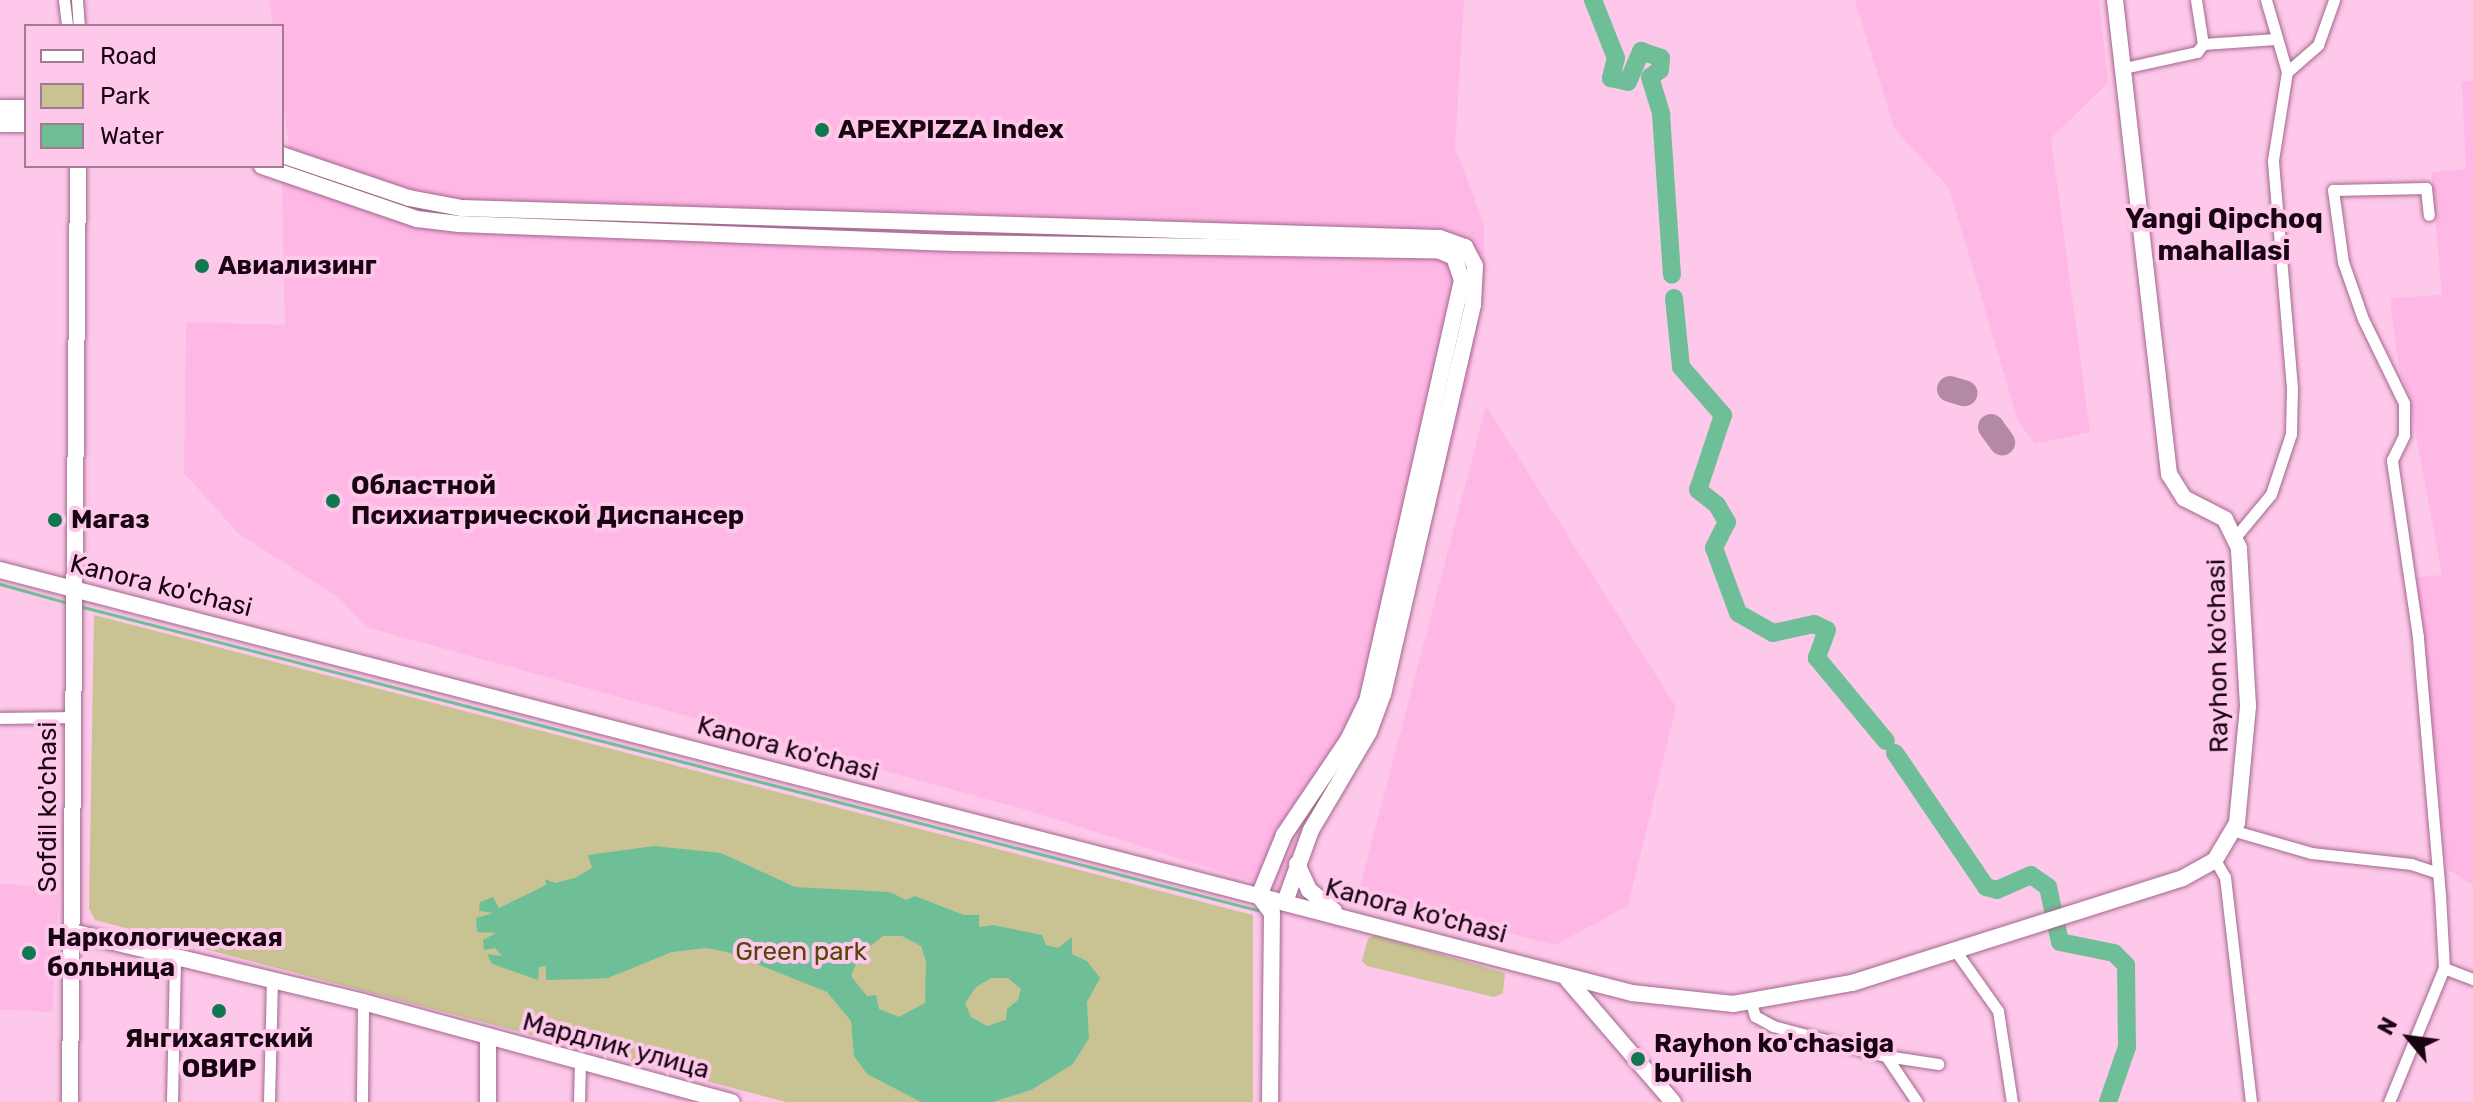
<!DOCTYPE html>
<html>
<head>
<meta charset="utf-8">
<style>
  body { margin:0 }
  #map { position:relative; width:2473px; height:1102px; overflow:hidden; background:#fdc8e9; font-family:Rubik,sans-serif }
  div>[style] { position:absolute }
  .built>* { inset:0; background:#ffb7e5; transform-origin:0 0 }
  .green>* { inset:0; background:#c9c394 }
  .water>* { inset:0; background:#6ebf97 }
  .stream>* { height:3px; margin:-1.5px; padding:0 1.5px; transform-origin:1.5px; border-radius:1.5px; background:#6ebf97 }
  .river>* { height:18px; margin:-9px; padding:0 9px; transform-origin:9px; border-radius:9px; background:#6ebf97 }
  .taxiway>* { height:26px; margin:-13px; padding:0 13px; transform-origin:13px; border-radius:13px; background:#b489a4 }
  .roads { filter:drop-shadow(0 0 2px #a2678e) drop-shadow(0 0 2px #a2678e) }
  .street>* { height:11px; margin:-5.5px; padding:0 5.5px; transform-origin:5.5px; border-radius:5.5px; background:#fff }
  .secondary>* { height:16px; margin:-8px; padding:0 8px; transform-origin:8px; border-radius:8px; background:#fff }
  .dots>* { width:22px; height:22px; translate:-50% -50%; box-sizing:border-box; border:4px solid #fdc8e9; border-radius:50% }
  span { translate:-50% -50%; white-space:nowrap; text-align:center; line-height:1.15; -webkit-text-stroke:8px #fdc8e9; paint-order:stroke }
  .poi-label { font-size:26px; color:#190412; font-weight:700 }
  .left { translate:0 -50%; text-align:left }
  .street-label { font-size:26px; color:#190412 }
  .park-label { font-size:26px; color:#514809 }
  .neighbourhood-label { font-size:28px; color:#190412; font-weight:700 }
  .legend { position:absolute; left:24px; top:24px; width:260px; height:144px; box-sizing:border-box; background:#fdc8e9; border:2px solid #a27a93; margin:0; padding:10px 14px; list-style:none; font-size:24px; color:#190412 }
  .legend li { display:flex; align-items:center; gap:16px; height:40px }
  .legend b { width:40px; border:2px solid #a27a93 }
  .north { position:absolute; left:2369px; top:998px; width:80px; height:80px; -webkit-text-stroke:6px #fdc8e9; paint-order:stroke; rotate:299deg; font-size:22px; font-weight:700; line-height:32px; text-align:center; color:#190412 }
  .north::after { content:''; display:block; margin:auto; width:28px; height:36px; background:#190412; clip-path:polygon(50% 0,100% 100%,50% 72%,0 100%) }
</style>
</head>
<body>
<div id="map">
  <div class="built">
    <div style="clip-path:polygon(269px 0,1464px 0,1455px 147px,1484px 224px,1485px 281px,1470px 377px,1377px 737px,1344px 788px,1308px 819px,1280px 890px,1026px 810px,366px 627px,338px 597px,239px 534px,184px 473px,186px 322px,285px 325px,282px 188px,289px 145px,282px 93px,282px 26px,273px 26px)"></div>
    <div style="clip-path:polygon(1855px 0,2099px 0,2108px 83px,2051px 138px,2090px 432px,2035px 444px,2018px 421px,1949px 188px,1894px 128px)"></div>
    <div style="clip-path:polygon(2473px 81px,2473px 885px,2447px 869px,2417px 577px,2442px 575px,2408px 392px,2399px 369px,2390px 298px,2442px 295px,2431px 172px,2466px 169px,2462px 82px)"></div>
    <div style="clip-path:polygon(1486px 406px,1676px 707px,1628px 906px,1555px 945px,1358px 894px)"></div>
    <div style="left:0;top:884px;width:59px;height:125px;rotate:3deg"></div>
  </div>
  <div class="green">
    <div style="clip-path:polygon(94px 615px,1253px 915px,1253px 1102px,786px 1102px,95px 920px,89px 908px)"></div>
    <div style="clip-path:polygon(1375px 935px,1505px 973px,1503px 993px,1494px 997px,1367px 966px,1362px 961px,1368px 939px)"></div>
  </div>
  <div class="water">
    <div style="clip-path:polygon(evenodd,654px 846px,721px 853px,795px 887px,890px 892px,906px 900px,915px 896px,964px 915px,979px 915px,979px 927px,993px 925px,1042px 935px,1046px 945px,1058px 948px,1072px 937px,1072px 954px,1087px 961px,1100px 978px,1087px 1002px,1089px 1038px,1073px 1064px,1031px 1090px,993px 1102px,921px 1102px,867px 1074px,854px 1056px,851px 1021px,827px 992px,727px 952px,706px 948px,672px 952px,608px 978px,588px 979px,546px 980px,546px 966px,539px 967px,538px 980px,492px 964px,487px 954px,502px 956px,495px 948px,484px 950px,483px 940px,496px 933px,477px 932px,476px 918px,493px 913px,479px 911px,480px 902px,493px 897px,499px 908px,546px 885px,545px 879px,555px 883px,575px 878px,592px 868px,588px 855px,654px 846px,883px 936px,902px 936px,921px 946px,926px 961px,925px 1003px,899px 1017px,879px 1009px,876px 995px,867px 996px,851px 976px,860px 954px,883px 936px,654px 846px,991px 978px,1008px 978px,1021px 989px,1018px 1000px,1007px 1009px,1006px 1020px,987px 1026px,971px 1017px,965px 1003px,976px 987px,991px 978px)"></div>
  </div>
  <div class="stream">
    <div style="left:0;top:584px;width:71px;rotate:15.6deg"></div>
    <div style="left:79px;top:606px;width:1217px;rotate:14.47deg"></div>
  </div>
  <div class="river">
    <div style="left:1593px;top:0;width:62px;rotate:68.4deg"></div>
    <div style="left:1616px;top:58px;width:21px;rotate:104deg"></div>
    <div style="left:1611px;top:78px;width:17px;rotate:13deg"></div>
    <div style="left:1628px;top:82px;width:34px;rotate:-67deg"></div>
    <div style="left:1641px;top:51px;width:21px;rotate:19deg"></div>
    <div style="left:1661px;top:58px;width:12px;rotate:95deg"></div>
    <div style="left:1660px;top:70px;width:12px;rotate:145deg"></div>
    <div style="left:1650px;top:77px;width:39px;rotate:73deg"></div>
    <div style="left:1661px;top:114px;width:161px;rotate:86.1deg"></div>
    <div style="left:1674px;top:298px;width:69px;rotate:84.2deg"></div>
    <div style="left:1681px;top:367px;width:64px;rotate:48.8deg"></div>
    <div style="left:1723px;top:415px;width:79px;rotate:108.4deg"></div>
    <div style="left:1698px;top:490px;width:24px;rotate:38deg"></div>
    <div style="left:1717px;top:505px;width:20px;rotate:60deg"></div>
    <div style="left:1727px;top:522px;width:29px;rotate:117deg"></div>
    <div style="left:1714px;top:548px;width:69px;rotate:69.7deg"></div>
    <div style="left:1738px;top:613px;width:40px;rotate:29.7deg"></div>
    <div style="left:1773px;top:633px;width:42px;rotate:-12.4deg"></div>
    <div style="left:1814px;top:624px;width:14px;rotate:25deg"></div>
    <div style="left:1827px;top:630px;width:30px;rotate:110deg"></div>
    <div style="left:1817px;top:658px;width:108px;rotate:50.3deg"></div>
    <div style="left:1895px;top:753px;width:162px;rotate:55.8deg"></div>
    <div style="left:1986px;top:887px;width:11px;rotate:15deg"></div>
    <div style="left:1997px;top:890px;width:37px;rotate:-24deg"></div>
    <div style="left:2031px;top:875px;width:21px;rotate:35deg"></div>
    <div style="left:2048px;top:887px;width:56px;rotate:77.7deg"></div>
    <div style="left:2060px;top:942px;width:55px;rotate:11.5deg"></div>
    <div style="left:2114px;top:953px;width:17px;rotate:45deg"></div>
    <div style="left:2126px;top:965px;width:82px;rotate:89.3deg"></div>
    <div style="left:2127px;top:1047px;width:58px;rotate:109.1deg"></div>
  </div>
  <div class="taxiway">
    <div style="left:1950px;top:389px;width:15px;rotate:16deg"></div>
    <div style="left:1991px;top:427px;width:19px;rotate:54deg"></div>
  </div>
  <div class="roads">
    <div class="street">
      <div style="left:64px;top:0;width:26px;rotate:83deg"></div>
      <div style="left:77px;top:0;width:26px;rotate:86deg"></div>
      <div style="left:2196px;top:0;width:45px;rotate:81deg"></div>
      <div style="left:2266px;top:0;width:75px;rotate:73.7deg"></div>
      <div style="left:2124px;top:68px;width:75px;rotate:-12.4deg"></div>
      <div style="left:2197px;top:52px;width:10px;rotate:-53deg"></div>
      <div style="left:2203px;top:44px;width:73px;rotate:-3.9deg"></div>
      <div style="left:2237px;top:535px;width:53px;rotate:-50.3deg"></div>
      <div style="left:2271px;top:494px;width:63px;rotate:-71.6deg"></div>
      <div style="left:2291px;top:434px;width:46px;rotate:-88.8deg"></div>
      <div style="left:2292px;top:388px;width:229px;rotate:-94.8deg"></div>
      <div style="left:2273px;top:160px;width:89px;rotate:-81deg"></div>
      <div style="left:2287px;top:72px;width:41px;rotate:-41.1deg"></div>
      <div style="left:2318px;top:45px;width:48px;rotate:-70.4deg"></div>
      <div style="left:0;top:718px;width:72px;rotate:-0.8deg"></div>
      <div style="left:2235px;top:831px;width:79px;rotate:16.1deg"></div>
      <div style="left:2311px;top:853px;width:101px;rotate:6.3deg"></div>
      <div style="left:2411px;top:864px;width:28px;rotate:18deg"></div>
      <div style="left:2215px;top:860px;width:20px;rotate:60deg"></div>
      <div style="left:2225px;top:877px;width:226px;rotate:83.4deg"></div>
      <div style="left:1957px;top:953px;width:71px;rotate:54.7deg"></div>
      <div style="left:1998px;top:1011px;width:92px;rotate:81.3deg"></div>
      <div style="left:2444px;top:968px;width:31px;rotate:21deg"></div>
      <div style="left:1751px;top:1003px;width:14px;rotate:73deg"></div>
      <div style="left:1755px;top:1016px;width:21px;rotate:29deg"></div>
      <div style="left:1773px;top:1026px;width:117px;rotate:14.9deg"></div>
      <div style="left:1886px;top:1056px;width:55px;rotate:56deg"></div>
      <div style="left:1886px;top:1056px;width:53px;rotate:8.7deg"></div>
      <div style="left:172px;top:1102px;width:145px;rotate:-88.8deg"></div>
      <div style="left:269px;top:1102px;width:123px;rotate:-88.6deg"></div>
      <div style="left:362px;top:1102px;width:100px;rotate:-89.4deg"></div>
      <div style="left:579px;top:1102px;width:41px;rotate:-88.6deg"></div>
      <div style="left:2389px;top:1102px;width:145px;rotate:-67.7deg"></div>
      <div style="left:2444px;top:968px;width:73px;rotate:-93.1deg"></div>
      <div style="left:2440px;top:895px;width:259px;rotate:-94.9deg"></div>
      <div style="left:2418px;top:637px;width:179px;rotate:-98.4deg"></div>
      <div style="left:2392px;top:460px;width:28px;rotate:-64deg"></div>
      <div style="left:2404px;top:435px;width:32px;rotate:-90deg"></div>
      <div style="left:2404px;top:403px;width:93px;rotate:-116deg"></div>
      <div style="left:2363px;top:319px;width:60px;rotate:-109.3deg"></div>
      <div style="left:2343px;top:262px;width:73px;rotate:-97.9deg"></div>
      <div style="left:2333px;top:190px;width:93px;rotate:-1.2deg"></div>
      <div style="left:2426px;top:188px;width:27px;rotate:84deg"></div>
    </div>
    <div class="secondary">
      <div style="left:0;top:108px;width:26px"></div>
      <div style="left:0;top:124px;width:26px"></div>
      <div style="left:282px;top:155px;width:134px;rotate:18.7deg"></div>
      <div style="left:409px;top:198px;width:54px;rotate:10.7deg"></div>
      <div style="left:462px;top:208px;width:978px;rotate:1.76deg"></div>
      <div style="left:1440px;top:238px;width:27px;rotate:20deg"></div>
      <div style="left:1465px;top:247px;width:21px;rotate:62deg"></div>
      <div style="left:1475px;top:266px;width:39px;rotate:93deg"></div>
      <div style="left:1473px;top:305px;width:399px;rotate:103deg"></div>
      <div style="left:1383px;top:694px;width:40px;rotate:110.2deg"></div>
      <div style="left:1369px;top:732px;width:114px;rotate:120.6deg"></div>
      <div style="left:1311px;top:830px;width:77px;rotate:109.9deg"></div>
      <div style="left:262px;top:166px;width:164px;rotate:18.9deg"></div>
      <div style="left:417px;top:219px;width:42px;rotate:6.8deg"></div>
      <div style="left:459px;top:224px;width:497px;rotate:2.2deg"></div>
      <div style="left:956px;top:243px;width:484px;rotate:0.9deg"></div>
      <div style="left:1440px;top:251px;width:15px;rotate:23deg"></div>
      <div style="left:1454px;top:257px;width:24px;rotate:71deg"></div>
      <div style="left:1462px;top:280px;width:432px;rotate:102.7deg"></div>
      <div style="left:1367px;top:701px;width:43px;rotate:116deg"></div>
      <div style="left:1348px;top:740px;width:115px;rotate:124deg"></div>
      <div style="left:1284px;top:835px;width:66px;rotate:112.3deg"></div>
      <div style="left:1259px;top:896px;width:21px;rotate:53deg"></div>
      <div style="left:1272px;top:913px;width:189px;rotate:90.6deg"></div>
      <div style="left:0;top:570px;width:1686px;rotate:14.53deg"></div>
      <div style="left:1632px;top:993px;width:102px;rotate:6.2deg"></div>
      <div style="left:1733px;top:1004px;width:121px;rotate:-10deg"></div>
      <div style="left:1852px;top:983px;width:347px;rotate:-17.6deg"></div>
      <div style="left:2183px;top:878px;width:37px;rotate:-29deg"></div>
      <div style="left:2215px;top:860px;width:43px;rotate:-59.3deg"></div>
      <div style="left:2237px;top:823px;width:118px;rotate:-84.6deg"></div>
      <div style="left:2248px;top:706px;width:158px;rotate:-93.3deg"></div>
      <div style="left:2239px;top:548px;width:32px;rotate:-116deg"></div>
      <div style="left:2225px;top:519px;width:46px;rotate:-152.9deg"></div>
      <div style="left:2184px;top:498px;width:28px;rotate:-122deg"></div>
      <div style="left:2169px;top:474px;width:477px;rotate:-96.5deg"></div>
      <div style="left:1297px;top:864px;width:29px;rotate:65deg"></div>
      <div style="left:1309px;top:890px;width:33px;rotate:40deg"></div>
      <div style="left:72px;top:932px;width:299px;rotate:13.5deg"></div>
      <div style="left:363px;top:1002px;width:382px;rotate:15.2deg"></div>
      <div style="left:1568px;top:980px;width:161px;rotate:49.3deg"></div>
      <div style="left:70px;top:1102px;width:936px;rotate:-89.51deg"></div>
      <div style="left:488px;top:1102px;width:66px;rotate:-90deg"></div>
    </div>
  </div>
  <div class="dots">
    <div style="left:822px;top:130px;background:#117750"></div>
    <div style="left:202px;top:266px;background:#117750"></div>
    <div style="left:333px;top:501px;background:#117750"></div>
    <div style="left:55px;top:520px;background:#117750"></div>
    <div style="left:29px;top:953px;background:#117750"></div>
    <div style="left:219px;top:1011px;background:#117750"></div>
    <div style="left:1638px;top:1059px;background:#117750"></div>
  </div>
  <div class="poi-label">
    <span class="left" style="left:838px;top:130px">APEXPIZZA Index</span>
    <span class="left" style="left:218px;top:266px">Авиализинг</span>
    <span class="left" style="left:351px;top:501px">Областной<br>Психиатрической Диспансер</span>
    <span class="left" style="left:71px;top:520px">Магаз</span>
    <span class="left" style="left:47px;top:953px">Наркологическая<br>больница</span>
    <span style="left:219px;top:1054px">Янгихаятский<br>ОВИР</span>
    <span class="left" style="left:1654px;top:1059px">Rayhon ko'chasiga<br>burilish</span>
  </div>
  <div class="street-label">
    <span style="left:161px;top:586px;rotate:14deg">Kanora ko'chasi</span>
    <span style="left:2218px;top:656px;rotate:-91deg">Rayhon ko'chasi</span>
    <span style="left:788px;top:749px;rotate:15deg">Kanora ko'chasi</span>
    <span style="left:48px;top:807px;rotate:-90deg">Sofdil ko'chasi</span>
    <span style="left:1416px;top:911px;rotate:15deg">Kanora ko'chasi</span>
    <span style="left:616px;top:1046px;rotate:15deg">Мардлик улица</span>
  </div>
  <div class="park-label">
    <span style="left:801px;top:952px">Green park</span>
  </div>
  <div class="neighbourhood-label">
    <span style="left:2224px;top:235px">Yangi Qipchoq<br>mahallasi</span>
  </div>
  <ul class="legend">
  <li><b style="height:10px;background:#fff"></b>Road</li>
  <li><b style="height:22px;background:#c9c394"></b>Park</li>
  <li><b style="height:22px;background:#6ebf97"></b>Water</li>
  </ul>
  <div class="north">N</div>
</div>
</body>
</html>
